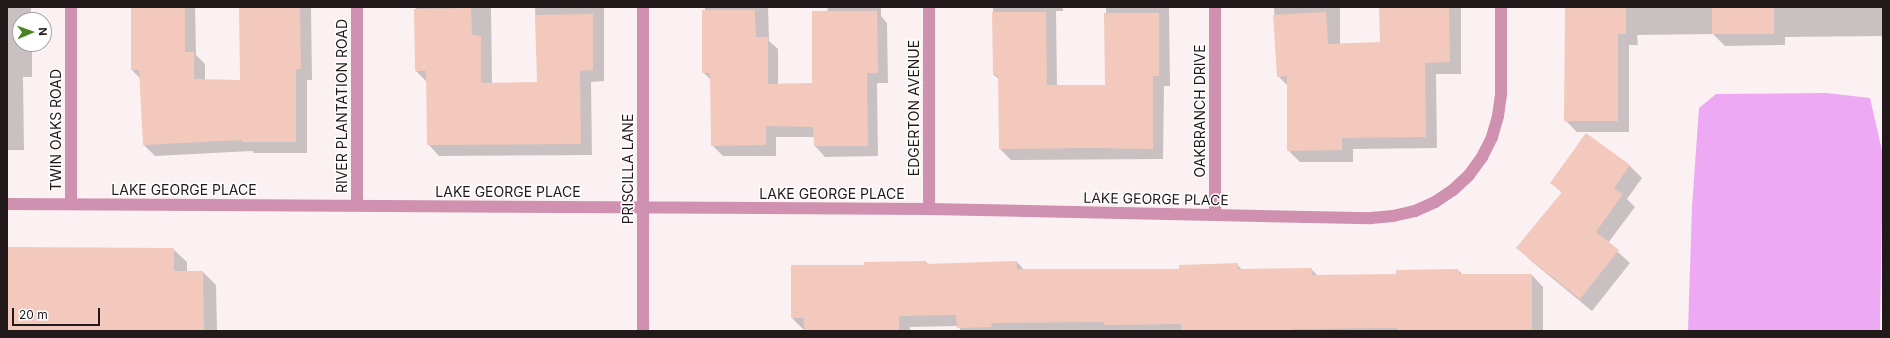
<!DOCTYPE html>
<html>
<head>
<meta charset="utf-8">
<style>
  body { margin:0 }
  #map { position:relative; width:1890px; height:338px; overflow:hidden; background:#fcf1f2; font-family:Inter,sans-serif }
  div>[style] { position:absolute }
  .water>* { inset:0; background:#eda9f3 }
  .shadow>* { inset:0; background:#0003 }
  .building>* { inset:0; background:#f2c9bc; transform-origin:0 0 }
  .street>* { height:12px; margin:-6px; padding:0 6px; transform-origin:6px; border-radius:6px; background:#cf91af }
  span { translate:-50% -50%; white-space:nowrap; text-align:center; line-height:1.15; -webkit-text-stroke:3px #fff; paint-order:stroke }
  .street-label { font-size:14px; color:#22191a }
  .frame { position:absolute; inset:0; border:8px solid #22191a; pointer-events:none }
  .north { position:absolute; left:12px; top:12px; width:40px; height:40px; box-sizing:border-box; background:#fff; border:1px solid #a7a3a3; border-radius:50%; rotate:88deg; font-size:11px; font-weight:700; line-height:16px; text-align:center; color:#22191a }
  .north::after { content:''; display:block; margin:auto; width:14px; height:18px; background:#478321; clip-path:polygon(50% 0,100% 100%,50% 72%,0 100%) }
  .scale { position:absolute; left:12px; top:308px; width:88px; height:18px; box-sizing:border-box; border:2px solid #22191a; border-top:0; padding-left:5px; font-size:12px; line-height:14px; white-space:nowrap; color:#22191a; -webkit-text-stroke:3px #fff; paint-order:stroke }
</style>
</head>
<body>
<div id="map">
  <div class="water">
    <div style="clip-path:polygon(1826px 93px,1870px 98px,1883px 155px,1880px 331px,1688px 331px,1692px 207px,1699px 108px,1716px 94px)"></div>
  </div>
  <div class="shadow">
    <div style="clip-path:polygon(7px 7px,31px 7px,31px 20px,20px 20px,20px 44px,32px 44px,32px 77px,23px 77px,24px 150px,7px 150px)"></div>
    <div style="clip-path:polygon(132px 7px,195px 7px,196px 55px,205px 64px,205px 80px,241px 81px,248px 7px,311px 7px,312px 80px,307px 80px,307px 153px,254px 153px,252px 151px,155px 156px,144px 145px,141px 79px,132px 70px)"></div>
    <div style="clip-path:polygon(416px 7px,491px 7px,492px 84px,538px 83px,535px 7px,604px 7px,604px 81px,591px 82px,592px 155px,439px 156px,428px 144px,427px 82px,416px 71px)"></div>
    <div style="clip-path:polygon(705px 7px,768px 7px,769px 41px,778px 49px,778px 85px,813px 84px,828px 7px,881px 7px,881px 16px,887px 23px,888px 83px,877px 83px,878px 156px,825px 157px,815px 146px,815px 137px,776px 137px,776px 156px,723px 156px,712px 145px,711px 80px,703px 72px)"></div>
    <div style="clip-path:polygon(993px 7px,1063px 7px,1063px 11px,1056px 11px,1057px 86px,1106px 86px,1106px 7px,1169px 7px,1170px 86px,1164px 86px,1163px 159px,1011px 160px,1000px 149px,999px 79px,994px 75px)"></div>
    <div style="clip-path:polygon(1274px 7px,1340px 7px,1340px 44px,1381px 43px,1380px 7px,1461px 7px,1461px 74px,1436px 74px,1437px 148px,1353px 149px,1353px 162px,1300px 162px,1288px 150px,1288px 86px,1278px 76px)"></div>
    <div style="clip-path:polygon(1565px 7px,1883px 7px,1883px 36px,1785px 37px,1785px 45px,1725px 46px,1713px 34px,1637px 35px,1638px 45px,1629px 45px,1629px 132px,1577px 132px,1565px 120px)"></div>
    <div style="clip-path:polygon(1586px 135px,1630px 166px,1642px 178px,1627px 199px,1635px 207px,1608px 243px,1630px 263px,1592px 311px,1530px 260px,1518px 247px,1562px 193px,1552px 183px)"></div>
    <div style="clip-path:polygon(7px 248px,173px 249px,187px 262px,187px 272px,203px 272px,216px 285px,217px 331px,7px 331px)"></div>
    <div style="clip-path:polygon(926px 262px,929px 265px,1017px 262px,1024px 270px,1180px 270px,1237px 264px,1242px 270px,1311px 269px,1318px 276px,1397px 275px,1458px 270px,1463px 275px,1532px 275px,1543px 287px,1543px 331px,961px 331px,958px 326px,910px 327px,910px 331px,805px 331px,792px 318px,865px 266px)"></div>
  </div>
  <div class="building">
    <div style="clip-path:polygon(131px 7px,185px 7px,185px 52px,194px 52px,194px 79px,240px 80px,239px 8px,300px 7px,301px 69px,296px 69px,296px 142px,242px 142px,242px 140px,143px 145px,139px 70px,131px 70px)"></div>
    <div style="clip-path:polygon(1379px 7px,1449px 7px,1450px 62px,1425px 63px,1426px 137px,1342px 138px,1342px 150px,1287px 151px,1287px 76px,1277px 77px,1273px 15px,1326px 12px,1328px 44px,1380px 42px)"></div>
    <div style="clip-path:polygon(1565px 7px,1626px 7px,1626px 34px,1618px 34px,1618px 121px,1564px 121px)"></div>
    <div style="left:1712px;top:7px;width:62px;height:27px"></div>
    <div style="clip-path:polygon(471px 8px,472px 35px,481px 36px,481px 82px,484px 83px,537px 82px,535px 15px,593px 14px,593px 70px,580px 71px,581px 144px,427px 145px,426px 71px,415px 71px,414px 9px)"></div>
    <div style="clip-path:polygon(702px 10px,755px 10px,756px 37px,768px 37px,768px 84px,812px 83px,812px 11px,877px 11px,878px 73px,867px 73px,868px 146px,814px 146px,813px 127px,766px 126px,766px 145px,711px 146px,710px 73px,702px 73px)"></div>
    <div style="clip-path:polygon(992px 12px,1046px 12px,1047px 85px,1105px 85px,1104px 13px,1159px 13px,1159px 76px,1153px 76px,1153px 149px,1094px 148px,999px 149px,998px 75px,993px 75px)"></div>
    <div style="clip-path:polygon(1586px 133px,1630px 165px,1614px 188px,1623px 194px,1596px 232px,1619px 250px,1580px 299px,1516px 248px,1562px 192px,1550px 183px)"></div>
    <div style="clip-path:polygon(7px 247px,174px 248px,174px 271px,203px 271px,204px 331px,7px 331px)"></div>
    <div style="clip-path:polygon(926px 261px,926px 264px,1017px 261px,1017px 269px,1179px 269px,1179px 265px,1238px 263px,1238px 269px,1312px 268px,1312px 275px,1396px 274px,1396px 270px,1458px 269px,1459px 274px,1532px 274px,1532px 331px,1397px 331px,1397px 328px,1292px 329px,1292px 331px,1181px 331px,1181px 324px,1104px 325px,1104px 322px,991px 323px,992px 327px,957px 328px,956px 315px,899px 316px,899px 331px,804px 331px,804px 318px,791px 318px,791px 265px,864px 265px,864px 262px)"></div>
  </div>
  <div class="street">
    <div style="left:357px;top:7px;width:198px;rotate:90deg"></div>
    <div style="left:643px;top:7px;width:324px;rotate:90deg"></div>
    <div style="left:929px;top:7px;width:202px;rotate:90deg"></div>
    <div style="left:1215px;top:7px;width:208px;rotate:90deg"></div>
    <div style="left:7px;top:204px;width:922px;rotate:0.31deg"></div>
    <div style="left:929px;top:209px;width:442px;rotate:1.2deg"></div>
    <div style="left:1371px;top:218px;width:22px;rotate:-5deg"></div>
    <div style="left:1393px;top:216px;width:23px;rotate:-13deg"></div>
    <div style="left:1415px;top:211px;width:22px;rotate:-24deg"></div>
    <div style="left:1435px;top:202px;width:22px;rotate:-34deg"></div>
    <div style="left:1453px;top:190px;width:22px;rotate:-43deg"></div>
    <div style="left:1469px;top:175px;width:22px;rotate:-54deg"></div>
    <div style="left:1482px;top:157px;width:22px;rotate:-63deg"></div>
    <div style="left:1492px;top:137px;width:22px;rotate:-74deg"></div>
    <div style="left:1498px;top:116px;width:22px;rotate:-82deg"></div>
    <div style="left:1501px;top:94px;width:87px;rotate:-90deg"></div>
    <div style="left:71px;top:204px;width:197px;rotate:-90deg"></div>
  </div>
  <div class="street-label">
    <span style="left:342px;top:106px;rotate:-90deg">RIVER PLANTATION ROAD</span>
    <span style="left:914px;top:108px;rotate:-90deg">EDGERTON AVENUE</span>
    <span style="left:1200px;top:111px;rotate:-90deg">OAKBRANCH DRIVE</span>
    <span style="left:56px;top:130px;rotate:-90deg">TWIN OAKS ROAD</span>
    <span style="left:628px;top:169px;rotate:-90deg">PRISCILLA LANE</span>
    <span style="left:184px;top:190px">LAKE GEORGE PLACE</span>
    <span style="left:508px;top:192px">LAKE GEORGE PLACE</span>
    <span style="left:832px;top:194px">LAKE GEORGE PLACE</span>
    <span style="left:1156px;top:199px;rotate:1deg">LAKE GEORGE PLACE</span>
  </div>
  <div class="frame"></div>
  <div class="north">N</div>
  <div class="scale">20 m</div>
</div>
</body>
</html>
